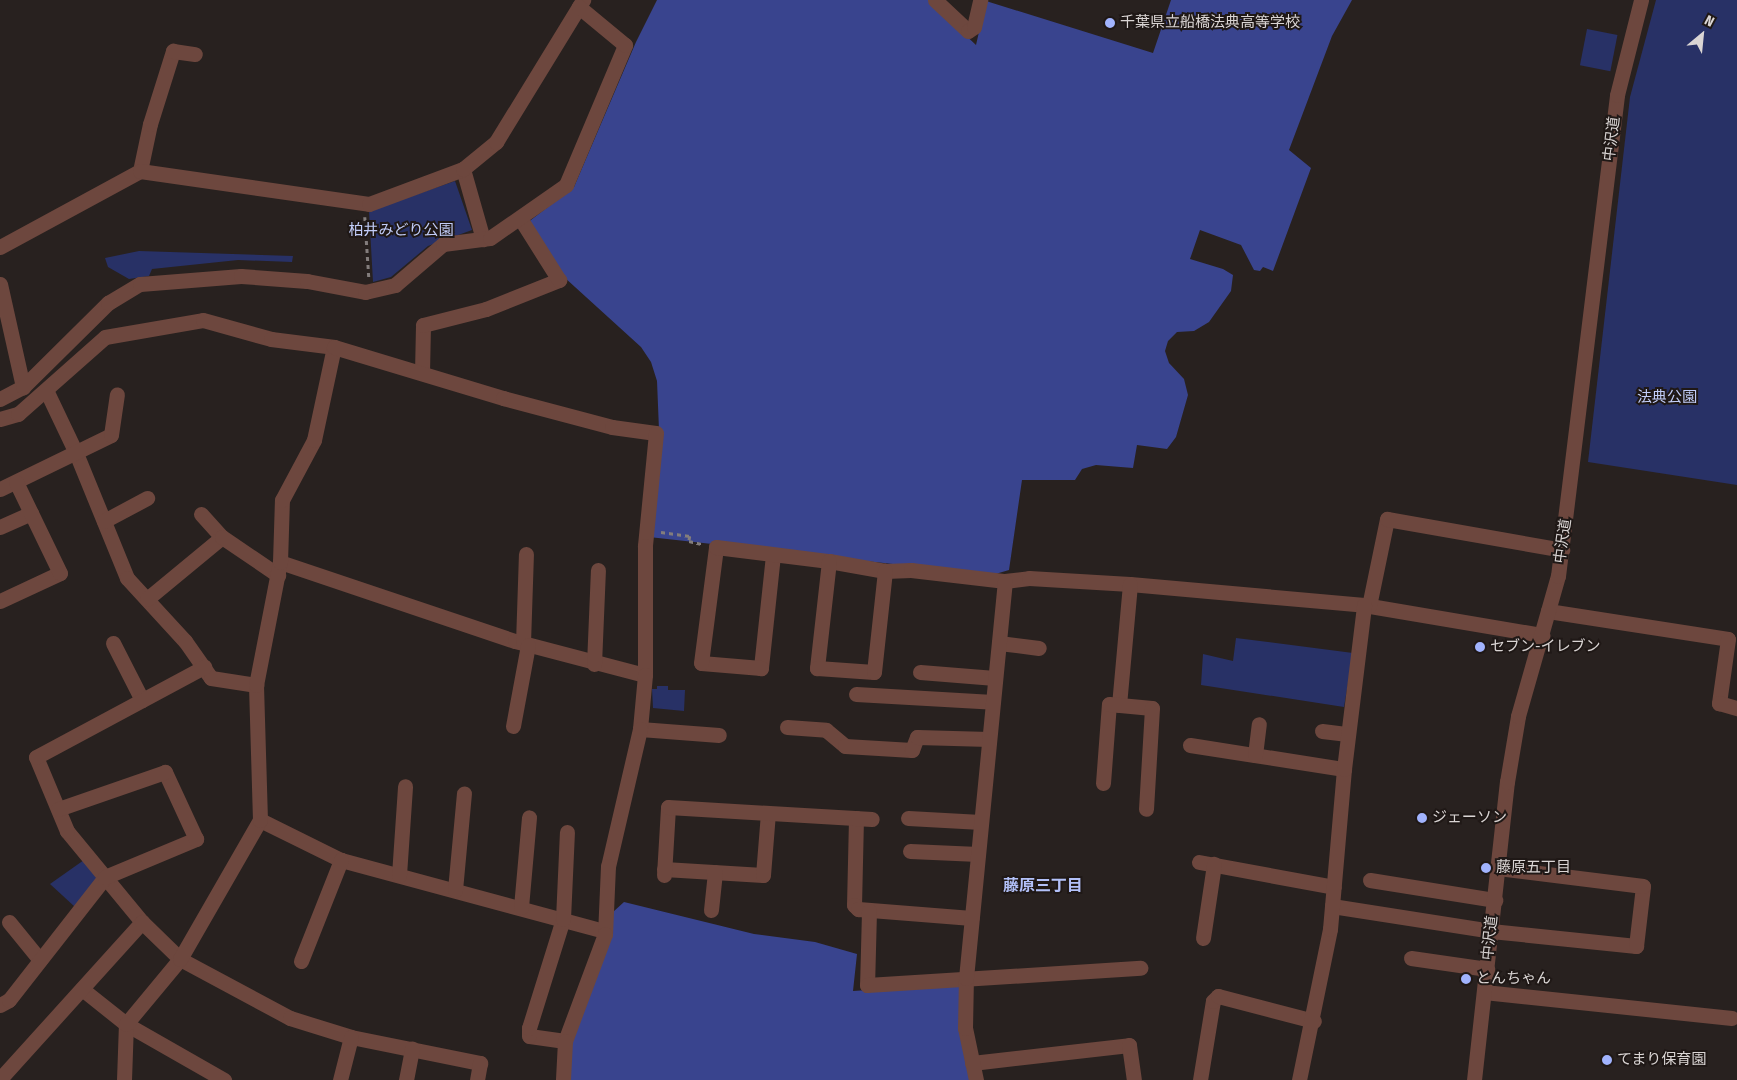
<!DOCTYPE html>
<html>
<head>
<meta charset="utf-8">
<style>
  body { margin:0 }
  #map { position:relative; width:1737px; height:1080px; overflow:hidden; background:#28211f; font-family:"Fira Sans Condensed","Noto Sans JP",sans-serif }
  div>[style] { position:absolute }
  .green>* { inset:0; background:#283166; transform-origin:0 0 }
  .forest>* { inset:0; background:#39448e }
  .path>* { height:2.5px; margin-top:-1.25px; transform-origin:0; background:repeating-linear-gradient(90deg,#837d7c 0 4px,transparent 0 8px) }
  .minor>* { height:15px; margin:-7.5px; padding:0 7.5px; transform-origin:7.5px; border-radius:7.5px; background:#6d473e }
  .dots>* { width:14px; height:14px; translate:-50% -50%; box-sizing:border-box; border:2px solid #1f1816; border-radius:50% }
  span { translate:-50% -50%; white-space:nowrap; text-align:center; line-height:1.15; -webkit-text-stroke:4px #1f1816; paint-order:stroke }
  .poi-label { font-size:15px; color:#dad5d4 }
  .left { translate:0 -50%; text-align:left }
  .street-label { font-size:15px; color:#dad5d4 }
  .park-label { font-size:15px; color:#c1ccf7 }
  .neighbourhood-label { font-size:16px; color:#b3c1f9; font-weight:700 }
  .north { position:absolute; left:1677px; top:10px; width:50px; height:50px; -webkit-text-stroke:4px #1f1816; paint-order:stroke; rotate:28deg; font-size:14px; font-weight:700; line-height:20px; text-align:center; color:#dad5d4 }
  .north::after { content:''; display:block; margin:auto; width:18px; height:22px; background:#dad5d4; clip-path:polygon(50% 0,100% 100%,50% 72%,0 100%) }
</style>
</head>
<body>
<div id="map">
  <div class="green">
    <div style="clip-path:polygon(1656px 0,1737px 0,1737px 485px,1588px 462px,1630px 97px)"></div>
    <div style="left:1587px;top:29px;width:31px;height:37px;rotate:11deg"></div>
    <div style="clip-path:polygon(455px 181px,472px 230px,428px 246px,391px 277px,373px 282px,369px 211px)"></div>
    <div style="clip-path:polygon(139px 251px,293px 256px,292px 262px,238px 260px,152px 269px,149px 276px,129px 279px,108px 267px,105px 258px)"></div>
    <div style="clip-path:polygon(1236px 638px,1353px 653px,1344px 707px,1201px 685px,1203px 654px,1233px 661px)"></div>
    <div style="clip-path:polygon(657px 686px,668px 686px,668px 690px,685px 690px,684px 711px,653px 708px,652px 689px,657px 689px)"></div>
    <div style="clip-path:polygon(84px 860px,98px 877px,75px 907px,50px 884px)"></div>
  </div>
  <div class="forest">
    <div style="clip-path:polygon(657px 0,928px 0,976px 45px,986px 1px,1153px 53px,1171px 0,1352px 0,1332px 36px,1289px 150px,1311px 168px,1273px 271px,1263px 267px,1260px 271px,1254px 270px,1241px 245px,1200px 230px,1190px 259px,1223px 269px,1233px 275px,1231px 291px,1209px 322px,1194px 331px,1177px 332px,1168px 341px,1165px 351px,1169px 363px,1184px 379px,1188px 395px,1176px 437px,1167px 449px,1137px 445px,1133px 468px,1096px 465px,1082px 469px,1075px 480px,1022px 480px,1009px 570px,992px 575px,649px 537px,659px 430px,657px 381px,651px 362px,641px 347px,564px 277px,527px 223px,574px 187px,636px 42px)"></div>
    <div style="clip-path:polygon(624px 902px,754px 934px,815px 942px,857px 954px,853px 991px,961px 984px,971px 1080px,565px 1080px,564px 1062px,613px 912px)"></div>
  </div>
  <div class="path">
    <div style="left:365px;top:217px;width:60px;rotate:86.2deg"></div>
    <div style="left:661px;top:532px;width:29px;rotate:8deg"></div>
    <div style="left:690px;top:536px;width:5px;rotate:101deg"></div>
    <div style="left:689px;top:541px;width:13px;rotate:13deg"></div>
  </div>
  <div class="minor">
    <div style="left:935px;top:0;width:45px;rotate:43.2deg"></div>
    <div style="left:968px;top:31px;width:7px;rotate:-34deg"></div>
    <div style="left:974px;top:27px;width:28px;rotate:-77deg"></div>
    <div style="left:463px;top:169px;width:73px;rotate:74.1deg"></div>
    <div style="left:140px;top:171px;width:48px;rotate:-78deg"></div>
    <div style="left:150px;top:124px;width:77px;rotate:-72.5deg"></div>
    <div style="left:173px;top:51px;width:22px;rotate:8deg"></div>
    <div style="left:0;top:247px;width:159px;rotate:-28.5deg"></div>
    <div style="left:140px;top:171px;width:231px;rotate:8.2deg"></div>
    <div style="left:369px;top:204px;width:100px;rotate:-20.4deg"></div>
    <div style="left:463px;top:169px;width:43px;rotate:-39.3deg"></div>
    <div style="left:496px;top:142px;width:167px;rotate:-58.5deg"></div>
    <div style="left:0;top:284px;width:106px;rotate:77.4deg"></div>
    <div style="left:422px;top:373px;width:48px;rotate:-88.8deg"></div>
    <div style="left:423px;top:325px;width:65px;rotate:-14.3deg"></div>
    <div style="left:486px;top:309px;width:79px;rotate:-21.7deg"></div>
    <div style="left:559px;top:280px;width:73px;rotate:-122.2deg"></div>
    <div style="left:46px;top:390px;width:70px;rotate:64.5deg"></div>
    <div style="left:76px;top:453px;width:135px;rotate:67.8deg"></div>
    <div style="left:127px;top:578px;width:86px;rotate:47.4deg"></div>
    <div style="left:185px;top:641px;width:45px;rotate:54.9deg"></div>
    <div style="left:211px;top:678px;width:46px;rotate:8.8deg"></div>
    <div style="left:0;top:399px;width:26px;rotate:-28deg"></div>
    <div style="left:23px;top:387px;width:120px;rotate:-44.7deg"></div>
    <div style="left:108px;top:303px;width:37px;rotate:-31deg"></div>
    <div style="left:140px;top:284px;width:101px;rotate:-4.5deg"></div>
    <div style="left:241px;top:276px;width:66px;rotate:4.3deg"></div>
    <div style="left:307px;top:281px;width:59px;rotate:10.7deg"></div>
    <div style="left:365px;top:292px;width:31px;rotate:-13deg"></div>
    <div style="left:395px;top:285px;width:63px;rotate:-40.5deg"></div>
    <div style="left:443px;top:244px;width:47px;rotate:-7.3deg"></div>
    <div style="left:490px;top:238px;width:93px;rotate:-34.9deg"></div>
    <div style="left:566px;top:185px;width:152px;rotate:-67.1deg"></div>
    <div style="left:625px;top:45px;width:60px;rotate:-140.4deg"></div>
    <div style="left:0;top:419px;width:19px;rotate:-16deg"></div>
    <div style="left:18px;top:414px;width:116px;rotate:-41.5deg"></div>
    <div style="left:105px;top:337px;width:99px;rotate:-9.8deg"></div>
    <div style="left:203px;top:320px;width:71px;rotate:15.6deg"></div>
    <div style="left:271px;top:339px;width:64px;rotate:7.2deg"></div>
    <div style="left:0;top:489px;width:123px;rotate:-25.9deg"></div>
    <div style="left:111px;top:435px;width:41px;rotate:-81.7deg"></div>
    <div style="left:201px;top:514px;width:31px;rotate:48deg"></div>
    <div style="left:104px;top:521px;width:49px;rotate:-28.1deg"></div>
    <div style="left:0;top:527px;width:34px;rotate:-24deg"></div>
    <div style="left:773px;top:555px;width:114px;rotate:96.1deg"></div>
    <div style="left:761px;top:668px;width:60px;rotate:-175.2deg"></div>
    <div style="left:701px;top:663px;width:117px;rotate:-82.6deg"></div>
    <div style="left:716px;top:547px;width:114px;rotate:7.1deg"></div>
    <div style="left:829px;top:561px;width:57px;rotate:10.1deg"></div>
    <div style="left:885px;top:571px;width:26px;rotate:-2deg"></div>
    <div style="left:911px;top:570px;width:95px;rotate:6.7deg"></div>
    <div style="left:1005px;top:581px;width:24px;rotate:-7deg"></div>
    <div style="left:1029px;top:578px;width:101px;rotate:3.4deg"></div>
    <div style="left:1130px;top:584px;width:235px;rotate:5.1deg"></div>
    <div style="left:1364px;top:605px;width:181px;rotate:9.6deg"></div>
    <div style="left:829px;top:561px;width:108px;rotate:96.4deg"></div>
    <div style="left:817px;top:668px;width:57px;rotate:4deg"></div>
    <div style="left:874px;top:672px;width:102px;rotate:-83.8deg"></div>
    <div style="left:280px;top:562px;width:248px;rotate:18.6deg"></div>
    <div style="left:515px;top:641px;width:134px;rotate:14.7deg"></div>
    <div style="left:147px;top:599px;width:97px;rotate:-39.6deg"></div>
    <div style="left:222px;top:537px;width:68px;rotate:34.2deg"></div>
    <div style="left:0;top:601px;width:66px;rotate:-25deg"></div>
    <div style="left:60px;top:573px;width:101px;rotate:-115.8deg"></div>
    <div style="left:1369px;top:606px;width:89px;rotate:-78.3deg"></div>
    <div style="left:1387px;top:519px;width:178px;rotate:10deg"></div>
    <div style="left:1548px;top:611px;width:182px;rotate:8.8deg"></div>
    <div style="left:1728px;top:639px;width:65px;rotate:98deg"></div>
    <div style="left:1719px;top:703px;width:19px;rotate:16deg"></div>
    <div style="left:113px;top:643px;width:64px;rotate:63deg"></div>
    <div style="left:523px;top:643px;width:89px;rotate:-88.1deg"></div>
    <div style="left:999px;top:643px;width:40px;rotate:7.1deg"></div>
    <div style="left:594px;top:664px;width:94px;rotate:-87.6deg"></div>
    <div style="left:920px;top:672px;width:75px;rotate:4.6deg"></div>
    <div style="left:856px;top:694px;width:137px;rotate:3.3deg"></div>
    <div style="left:1119px;top:705px;width:121px;rotate:-84.8deg"></div>
    <div style="left:513px;top:726px;width:82px;rotate:-79.5deg"></div>
    <div style="left:787px;top:727px;width:39px;rotate:4deg"></div>
    <div style="left:826px;top:730px;width:25px;rotate:40deg"></div>
    <div style="left:845px;top:746px;width:67px;rotate:3.4deg"></div>
    <div style="left:912px;top:750px;width:14px;rotate:-69deg"></div>
    <div style="left:917px;top:737px;width:72px;rotate:1.6deg"></div>
    <div style="left:640px;top:729px;width:79px;rotate:4.3deg"></div>
    <div style="left:1322px;top:731px;width:26px;rotate:7deg"></div>
    <div style="left:1190px;top:745px;width:156px;rotate:8.9deg"></div>
    <div style="left:1255px;top:755px;width:31px;rotate:-83deg"></div>
    <div style="left:1103px;top:783px;width:79px;rotate:-85.7deg"></div>
    <div style="left:1109px;top:704px;width:43px;rotate:5.3deg"></div>
    <div style="left:1152px;top:708px;width:101px;rotate:93.4deg"></div>
    <div style="left:856px;top:818px;width:87px;rotate:91.3deg"></div>
    <div style="left:854px;top:905px;width:6px;rotate:45deg"></div>
    <div style="left:858px;top:909px;width:114px;rotate:4.5deg"></div>
    <div style="left:908px;top:818px;width:73px;rotate:3.1deg"></div>
    <div style="left:260px;top:820px;width:90px;rotate:26.3deg"></div>
    <div style="left:341px;top:860px;width:273px;rotate:15.1deg"></div>
    <div style="left:910px;top:851px;width:68px;rotate:2.5deg"></div>
    <div style="left:1199px;top:862px;width:137px;rotate:10.5deg"></div>
    <div style="left:664px;top:869px;width:99px;rotate:3.5deg"></div>
    <div style="left:763px;top:875px;width:62px;rotate:-85.4deg"></div>
    <div style="left:399px;top:875px;width:89px;rotate:-86.1deg"></div>
    <div style="left:664px;top:875px;width:68px;rotate:-86.6deg"></div>
    <div style="left:668px;top:807px;width:204px;rotate:3.4deg"></div>
    <div style="left:1370px;top:880px;width:127px;rotate:9.1deg"></div>
    <div style="left:455px;top:890px;width:97px;rotate:-84.7deg"></div>
    <div style="left:1332px;top:906px;width:161px;rotate:8.9deg"></div>
    <div style="left:1491px;top:931px;width:146px;rotate:5.9deg"></div>
    <div style="left:1636px;top:946px;width:60px;rotate:-83.3deg"></div>
    <div style="left:1643px;top:886px;width:146px;rotate:-172.9deg"></div>
    <div style="left:521px;top:907px;width:90px;rotate:-84.9deg"></div>
    <div style="left:711px;top:910px;width:38px;rotate:-84deg"></div>
    <div style="left:869px;top:911px;width:74px;rotate:91.5deg"></div>
    <div style="left:867px;top:985px;width:274px;rotate:-3.6deg"></div>
    <div style="left:9px;top:922px;width:49px;rotate:50.8deg"></div>
    <div style="left:142px;top:922px;width:118px;rotate:-129.5deg"></div>
    <div style="left:67px;top:831px;width:80px;rotate:-112.7deg"></div>
    <div style="left:36px;top:757px;width:191px;rotate:-28.2deg"></div>
    <div style="left:1203px;top:938px;width:75px;rotate:-81.5deg"></div>
    <div style="left:1411px;top:958px;width:77px;rotate:8.2deg"></div>
    <div style="left:301px;top:961px;width:109px;rotate:-68.4deg"></div>
    <div style="left:82px;top:989px;width:56px;rotate:38.5deg"></div>
    <div style="left:126px;top:1024px;width:113px;rotate:29.7deg"></div>
    <div style="left:1484px;top:992px;width:249px;rotate:6deg"></div>
    <div style="left:0;top:1005px;width:10px;rotate:-29deg"></div>
    <div style="left:9px;top:1000px;width:156px;rotate:-52deg"></div>
    <div style="left:105px;top:877px;width:99px;rotate:-22.7deg"></div>
    <div style="left:196px;top:839px;width:74px;rotate:-114.8deg"></div>
    <div style="left:165px;top:772px;width:113px;rotate:160.9deg"></div>
    <div style="left:565px;top:1041px;width:36px;rotate:-172deg"></div>
    <div style="left:529px;top:1036px;width:8px;rotate:-90deg"></div>
    <div style="left:529px;top:1028px;width:114px;rotate:-72.7deg"></div>
    <div style="left:563px;top:919px;width:87px;rotate:-87.4deg"></div>
    <div style="left:972px;top:1063px;width:158px;rotate:-6.5deg"></div>
    <div style="left:1129px;top:1045px;width:35px;rotate:82deg"></div>
    <div style="left:0;top:1079px;width:212px;rotate:-47.9deg"></div>
    <div style="left:142px;top:922px;width:53px;rotate:44.2deg"></div>
    <div style="left:180px;top:959px;width:125px;rotate:28.2deg"></div>
    <div style="left:290px;top:1018px;width:64px;rotate:17.3deg"></div>
    <div style="left:351px;top:1037px;width:132px;rotate:11.4deg"></div>
    <div style="left:480px;top:1063px;width:17px;rotate:100deg"></div>
    <div style="left:124px;top:1080px;width:56px;rotate:-88deg"></div>
    <div style="left:126px;top:1024px;width:85px;rotate:-50.3deg"></div>
    <div style="left:180px;top:959px;width:160px;rotate:-60.1deg"></div>
    <div style="left:260px;top:820px;width:135px;rotate:-91.7deg"></div>
    <div style="left:256px;top:685px;width:125px;rotate:-79deg"></div>
    <div style="left:280px;top:562px;width:62px;rotate:-88.2deg"></div>
    <div style="left:282px;top:500px;width:68px;rotate:-61.9deg"></div>
    <div style="left:314px;top:440px;width:95px;rotate:-77.9deg"></div>
    <div style="left:334px;top:347px;width:177px;rotate:16.8deg"></div>
    <div style="left:503px;top:398px;width:113px;rotate:14.9deg"></div>
    <div style="left:612px;top:427px;width:44px;rotate:7.8deg"></div>
    <div style="left:656px;top:433px;width:114px;rotate:95.6deg"></div>
    <div style="left:645px;top:546px;width:129px;rotate:90deg"></div>
    <div style="left:645px;top:675px;width:54px;rotate:95.3deg"></div>
    <div style="left:640px;top:729px;width:141px;rotate:103.1deg"></div>
    <div style="left:608px;top:866px;width:68px;rotate:92.5deg"></div>
    <div style="left:605px;top:934px;width:114px;rotate:110.5deg"></div>
    <div style="left:565px;top:1041px;width:39px;rotate:93deg"></div>
    <div style="left:340px;top:1080px;width:44px;rotate:-75.7deg"></div>
    <div style="left:406px;top:1080px;width:32px;rotate:-79deg"></div>
    <div style="left:976px;top:1080px;width:53px;rotate:-101.9deg"></div>
    <div style="left:965px;top:1028px;width:50px;rotate:-88.9deg"></div>
    <div style="left:966px;top:978px;width:399px;rotate:-84.4deg"></div>
    <div style="left:1200px;top:1080px;width:80px;rotate:-80.7deg"></div>
    <div style="left:1213px;top:1001px;width:7px;rotate:-45deg"></div>
    <div style="left:1218px;top:996px;width:99px;rotate:14.6deg"></div>
    <div style="left:1299px;top:1080px;width:154px;rotate:-78.4deg"></div>
    <div style="left:1330px;top:929px;width:161px;rotate:-85deg"></div>
    <div style="left:1344px;top:769px;width:165px;rotate:-83deg"></div>
    <div style="left:1474px;top:1080px;width:300px;rotate:-83.7deg"></div>
    <div style="left:1507px;top:782px;width:67px;rotate:-80.5deg"></div>
    <div style="left:1518px;top:716px;width:146px;rotate:-74.1deg"></div>
    <div style="left:1558px;top:576px;width:485px;rotate:-83deg"></div>
    <div style="left:1617px;top:95px;width:98px;rotate:-75.8deg"></div>
  </div>
  <div class="dots">
    <div style="left:1110px;top:23px;background:#a1b3fd"></div>
    <div style="left:1480px;top:647px;background:#a1b3fd"></div>
    <div style="left:1422px;top:818px;background:#a1b3fd"></div>
    <div style="left:1486px;top:868px;background:#a1b3fd"></div>
    <div style="left:1466px;top:979px;background:#a1b3fd"></div>
    <div style="left:1607px;top:1060px;background:#a1b3fd"></div>
  </div>
  <div class="poi-label">
    <span class="left" style="left:1120px;top:23px">千葉県立船橋法典高等学校</span>
    <span class="left" style="left:1490px;top:647px">セブン-イレブン</span>
    <span class="left" style="left:1432px;top:818px">ジェーソン</span>
    <span class="left" style="left:1496px;top:868px">藤原五丁目</span>
    <span class="left" style="left:1476px;top:979px">とんちゃん</span>
    <span class="left" style="left:1617px;top:1060px">てまり保育園</span>
  </div>
  <div class="street-label">
    <span style="left:1612px;top:139px;rotate:-83deg">中沢道</span>
    <span style="left:1563px;top:541px;rotate:-82deg">中沢道</span>
    <span style="left:1490px;top:938px;rotate:-84deg">中沢道</span>
  </div>
  <div class="park-label">
    <span style="left:401px;top:231px">柏井みどり公園</span>
    <span style="left:1667px;top:398px">法典公園</span>
  </div>
  <div class="neighbourhood-label">
    <span style="left:1043px;top:886px">藤原三丁目</span>
  </div>
  <div class="north">N</div>
</div>
</body>
</html>
